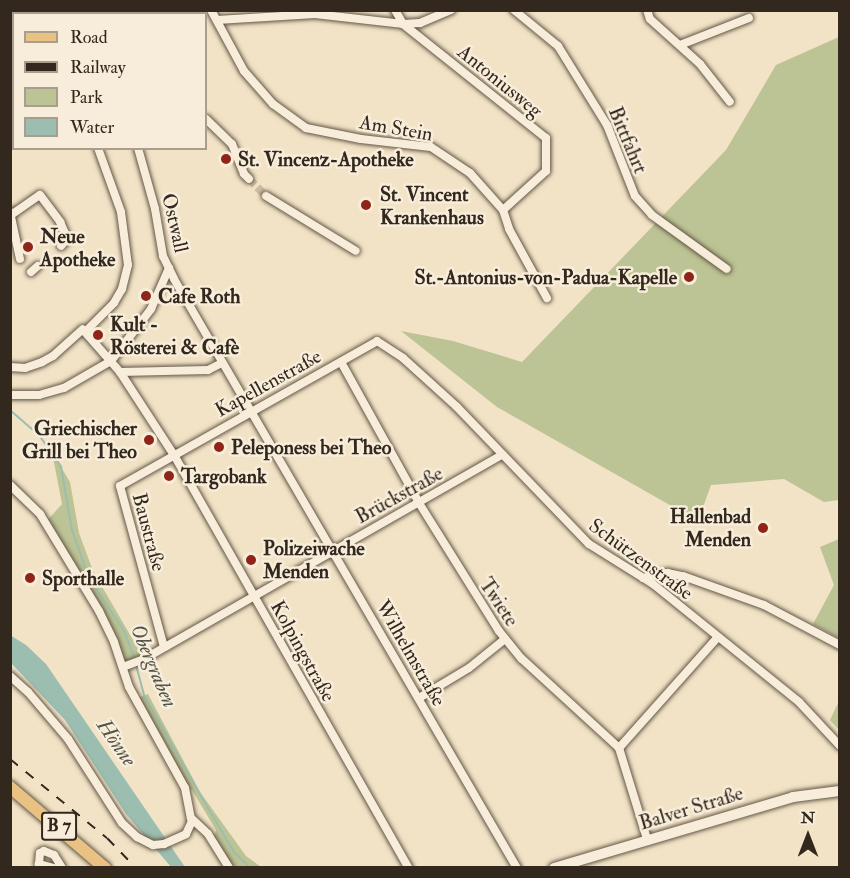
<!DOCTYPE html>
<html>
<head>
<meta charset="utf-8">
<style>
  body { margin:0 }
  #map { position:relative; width:850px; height:878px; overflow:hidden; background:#f2e3c6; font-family:"IM FELL Double Pica",serif }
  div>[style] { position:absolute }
  .green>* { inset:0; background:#bcc394 }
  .water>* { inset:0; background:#9cbeb0 }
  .stream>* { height:2px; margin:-1px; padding:0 1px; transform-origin:1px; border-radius:1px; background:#9cbeb0 }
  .minor-tunnel>* { height:8px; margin-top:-4px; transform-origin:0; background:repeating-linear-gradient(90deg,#ccbea4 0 8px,transparent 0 12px) }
  .roads { filter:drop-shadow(0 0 2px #635747) drop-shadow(0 0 2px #635747) }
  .minor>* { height:8px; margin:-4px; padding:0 4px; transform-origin:4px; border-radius:4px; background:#f7edda }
  .tertiary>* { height:10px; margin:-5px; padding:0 5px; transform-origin:5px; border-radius:5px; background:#f7edda }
  .primary>* { height:12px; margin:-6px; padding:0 6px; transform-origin:6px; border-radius:6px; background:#e9c283 }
  .rail>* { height:2px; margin-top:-1px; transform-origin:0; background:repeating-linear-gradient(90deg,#33281d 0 10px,transparent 0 20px) }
  .dots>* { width:16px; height:16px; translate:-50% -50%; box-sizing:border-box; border:3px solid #f7edda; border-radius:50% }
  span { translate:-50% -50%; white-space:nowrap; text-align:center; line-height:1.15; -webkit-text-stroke:5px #f7edda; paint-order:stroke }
  .shield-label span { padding:2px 4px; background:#f7edda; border:2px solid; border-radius:4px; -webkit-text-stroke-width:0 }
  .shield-label { font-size:18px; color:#33281d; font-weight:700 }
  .street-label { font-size:20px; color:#33281d }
  .poi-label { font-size:20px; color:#33281d; font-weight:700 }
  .left { translate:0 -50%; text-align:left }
  .right { translate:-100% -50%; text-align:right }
  .water-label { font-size:21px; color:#525549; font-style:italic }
  .frame { position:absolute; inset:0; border:12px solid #33281d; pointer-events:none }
  .legend { position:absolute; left:12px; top:12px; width:195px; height:138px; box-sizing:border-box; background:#f7edda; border:2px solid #a99e8e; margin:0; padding:8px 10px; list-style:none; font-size:18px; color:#33281d }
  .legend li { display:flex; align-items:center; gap:12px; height:30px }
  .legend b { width:30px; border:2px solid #a99e8e }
  .north { position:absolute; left:778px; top:806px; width:60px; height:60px; -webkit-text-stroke:4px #f7edda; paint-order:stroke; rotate:0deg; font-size:16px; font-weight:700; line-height:24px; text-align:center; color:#33281d }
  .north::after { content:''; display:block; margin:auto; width:21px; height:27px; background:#33281d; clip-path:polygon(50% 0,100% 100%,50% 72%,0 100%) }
</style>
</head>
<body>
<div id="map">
  <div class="green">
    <div style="clip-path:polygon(839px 37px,839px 500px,824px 502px,784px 479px,711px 485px,698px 521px,497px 407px,401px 331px,453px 341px,522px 362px,726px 150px,776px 65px)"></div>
    <div style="clip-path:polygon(52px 452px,70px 482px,79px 533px,93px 571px,144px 659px,123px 667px,114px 642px,45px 523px,62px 504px)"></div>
    <div style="clip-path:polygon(839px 539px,839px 638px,813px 624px,834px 585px,820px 547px)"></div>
    <div style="clip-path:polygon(148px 694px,200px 792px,246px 856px,261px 867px,229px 867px,213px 842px,216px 830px,192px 790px,185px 787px,135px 699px)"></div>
    <div style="clip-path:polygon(839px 701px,839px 730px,830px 720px)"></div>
  </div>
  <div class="water">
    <div style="clip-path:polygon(10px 635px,26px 645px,46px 664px,185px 867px,171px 867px,126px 814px,65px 720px,11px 663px)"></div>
  </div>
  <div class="stream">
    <div style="left:10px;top:410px;width:38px;rotate:41deg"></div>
    <div style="left:39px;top:435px;width:39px;rotate:55deg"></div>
    <div style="left:61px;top:467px;width:64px;rotate:80.1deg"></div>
    <div style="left:72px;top:530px;width:49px;rotate:70.8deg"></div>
    <div style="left:88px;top:576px;width:66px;rotate:56.8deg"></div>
    <div style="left:124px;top:631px;width:31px;rotate:69deg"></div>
    <div style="left:136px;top:665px;width:31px;rotate:75deg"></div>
    <div style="left:144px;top:695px;width:132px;rotate:60.5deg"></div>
    <div style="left:209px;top:810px;width:49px;rotate:59.2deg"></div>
    <div style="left:234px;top:852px;width:23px;rotate:45deg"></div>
  </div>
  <div class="minor-tunnel">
    <div style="left:249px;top:179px;width:24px;rotate:45deg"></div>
  </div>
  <div class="roads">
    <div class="minor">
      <div style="left:32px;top:10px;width:4px;rotate:76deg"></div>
      <div style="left:81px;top:10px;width:4px;rotate:76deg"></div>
      <div style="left:211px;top:10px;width:69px;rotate:61.6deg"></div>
      <div style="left:244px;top:71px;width:44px;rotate:48.7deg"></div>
      <div style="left:273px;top:104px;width:41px;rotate:36deg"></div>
      <div style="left:306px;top:128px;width:56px;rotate:11.3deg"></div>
      <div style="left:361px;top:139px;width:70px;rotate:6.5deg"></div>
      <div style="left:431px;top:147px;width:47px;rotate:33.7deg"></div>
      <div style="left:470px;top:173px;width:50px;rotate:48.3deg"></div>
      <div style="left:503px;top:210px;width:20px;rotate:72deg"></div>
      <div style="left:509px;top:229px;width:79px;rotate:61.2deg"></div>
      <div style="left:395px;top:10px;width:16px;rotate:60deg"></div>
      <div style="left:403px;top:24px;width:183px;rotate:38.6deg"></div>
      <div style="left:546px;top:138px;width:33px;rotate:90deg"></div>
      <div style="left:546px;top:171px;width:58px;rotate:137.8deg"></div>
      <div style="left:514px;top:10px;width:57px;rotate:39.3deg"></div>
      <div style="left:558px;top:46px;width:93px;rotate:58.2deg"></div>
      <div style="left:607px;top:125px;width:76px;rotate:68.5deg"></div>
      <div style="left:635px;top:196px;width:25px;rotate:48deg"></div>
      <div style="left:652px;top:215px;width:92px;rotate:35.8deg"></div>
      <div style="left:647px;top:10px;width:9px;rotate:72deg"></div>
      <div style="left:650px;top:19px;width:67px;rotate:42deg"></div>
      <div style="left:700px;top:64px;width:48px;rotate:51.7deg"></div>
      <div style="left:135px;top:14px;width:4px;rotate:-63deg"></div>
      <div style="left:10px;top:17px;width:6px;rotate:51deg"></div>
      <div style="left:217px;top:20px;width:98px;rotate:-3.5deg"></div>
      <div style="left:315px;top:14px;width:89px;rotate:6.5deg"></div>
      <div style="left:403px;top:24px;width:17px;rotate:-3deg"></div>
      <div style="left:420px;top:23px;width:34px;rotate:-23deg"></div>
      <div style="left:680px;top:45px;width:74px;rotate:-21.4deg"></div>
      <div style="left:10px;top:101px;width:4px;rotate:-14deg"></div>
      <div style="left:10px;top:112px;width:7px;rotate:56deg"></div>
      <div style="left:206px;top:119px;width:36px;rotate:44deg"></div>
      <div style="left:232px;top:144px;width:32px;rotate:68deg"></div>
      <div style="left:244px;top:174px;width:7px;rotate:45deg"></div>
      <div style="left:10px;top:141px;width:6px;rotate:-45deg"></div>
      <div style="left:98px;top:148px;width:68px;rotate:70.2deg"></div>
      <div style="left:121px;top:212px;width:53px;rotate:82.5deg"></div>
      <div style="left:128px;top:265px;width:25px;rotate:104deg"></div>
      <div style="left:122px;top:289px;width:16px;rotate:120deg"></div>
      <div style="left:114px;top:303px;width:41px;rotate:135deg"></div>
      <div style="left:85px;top:332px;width:53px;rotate:48.8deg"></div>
      <div style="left:120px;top:372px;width:99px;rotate:57deg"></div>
      <div style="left:174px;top:455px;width:475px;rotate:60.4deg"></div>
      <div style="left:138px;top:148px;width:63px;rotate:74.4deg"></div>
      <div style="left:155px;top:209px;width:48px;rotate:80.3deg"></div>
      <div style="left:163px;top:256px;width:25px;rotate:64deg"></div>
      <div style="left:174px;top:279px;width:682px;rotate:59.79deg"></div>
      <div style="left:266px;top:196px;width:105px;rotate:31.4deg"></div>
      <div style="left:10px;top:212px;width:48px;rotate:78deg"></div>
      <div style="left:11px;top:215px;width:35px;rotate:-35deg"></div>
      <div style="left:40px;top:195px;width:34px;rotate:53deg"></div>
      <div style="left:60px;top:222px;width:12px;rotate:66deg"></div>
      <div style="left:65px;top:233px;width:6px;rotate:72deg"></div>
      <div style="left:67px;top:239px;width:9px;rotate:131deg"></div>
      <div style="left:31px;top:272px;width:9px;rotate:-41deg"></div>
      <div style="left:341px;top:362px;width:161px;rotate:61deg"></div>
      <div style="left:419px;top:503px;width:151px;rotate:58deg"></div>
      <div style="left:499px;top:631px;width:36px;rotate:51deg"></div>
      <div style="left:522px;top:659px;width:132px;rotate:42.5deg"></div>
      <div style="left:619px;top:748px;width:95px;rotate:72.9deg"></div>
      <div style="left:10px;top:367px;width:15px;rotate:4deg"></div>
      <div style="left:25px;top:368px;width:18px;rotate:-19deg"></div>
      <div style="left:42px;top:362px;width:13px;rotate:-29deg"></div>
      <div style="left:53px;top:356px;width:40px;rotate:-42deg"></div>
      <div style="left:120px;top:372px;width:88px;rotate:-1.3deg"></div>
      <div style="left:208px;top:370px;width:16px;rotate:-27deg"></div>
      <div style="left:10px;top:395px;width:29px"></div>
      <div style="left:39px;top:395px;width:26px;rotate:-16deg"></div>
      <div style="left:64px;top:388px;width:54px;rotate:-29.9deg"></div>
      <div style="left:111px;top:361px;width:66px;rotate:-52.4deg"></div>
      <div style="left:151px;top:309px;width:45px;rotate:-66.3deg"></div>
      <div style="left:10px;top:485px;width:42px;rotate:44deg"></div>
      <div style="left:40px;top:514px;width:114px;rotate:58.7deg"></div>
      <div style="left:99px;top:611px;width:34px;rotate:64deg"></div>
      <div style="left:114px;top:642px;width:47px;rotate:71.6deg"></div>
      <div style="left:129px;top:687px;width:115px;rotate:61deg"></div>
      <div style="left:185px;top:788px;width:31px;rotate:79deg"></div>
      <div style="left:191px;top:818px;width:23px;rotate:43deg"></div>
      <div style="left:208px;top:834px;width:40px;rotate:58deg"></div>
      <div style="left:643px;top:578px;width:25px;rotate:-12deg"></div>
      <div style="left:667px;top:573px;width:16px;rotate:11deg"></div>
      <div style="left:683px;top:576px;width:86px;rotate:19.7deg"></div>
      <div style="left:764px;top:605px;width:86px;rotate:27.8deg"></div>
      <div style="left:164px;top:647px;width:167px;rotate:-105.3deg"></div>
      <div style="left:120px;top:486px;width:295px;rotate:-29.4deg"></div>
      <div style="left:377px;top:341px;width:31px;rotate:33deg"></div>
      <div style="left:403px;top:358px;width:73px;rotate:42.2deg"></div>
      <div style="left:457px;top:407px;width:190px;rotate:46.1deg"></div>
      <div style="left:589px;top:544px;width:75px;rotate:32deg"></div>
      <div style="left:653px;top:584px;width:188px;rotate:38.9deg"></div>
      <div style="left:799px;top:702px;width:60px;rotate:47deg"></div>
      <div style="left:123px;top:667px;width:22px;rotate:-21deg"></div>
      <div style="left:144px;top:659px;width:412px;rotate:-29.7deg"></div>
      <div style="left:10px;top:676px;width:24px;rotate:42deg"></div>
      <div style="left:28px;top:692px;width:62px;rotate:49.6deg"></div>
      <div style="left:68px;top:739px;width:100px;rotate:57.3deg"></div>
      <div style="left:122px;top:823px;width:21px;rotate:43deg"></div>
      <div style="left:137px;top:837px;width:18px;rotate:27deg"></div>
      <div style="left:153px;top:845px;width:11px;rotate:-5deg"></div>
      <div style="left:164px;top:844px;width:24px;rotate:-24deg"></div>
      <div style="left:186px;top:834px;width:14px;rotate:-65deg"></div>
      <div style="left:419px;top:698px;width:58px;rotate:-31deg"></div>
      <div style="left:469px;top:668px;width:46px;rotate:-38.9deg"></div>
      <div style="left:619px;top:748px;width:147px;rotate:-48.3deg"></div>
      <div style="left:54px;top:868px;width:16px;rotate:-165deg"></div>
      <div style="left:39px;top:864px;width:11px;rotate:-85deg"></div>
      <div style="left:40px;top:853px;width:4px;rotate:-27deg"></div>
      <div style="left:44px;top:851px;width:11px;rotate:22deg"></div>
      <div style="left:54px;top:855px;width:15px;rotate:58deg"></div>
    </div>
    <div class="tertiary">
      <div style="left:554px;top:868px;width:249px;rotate:-16.5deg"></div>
      <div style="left:793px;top:797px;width:47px;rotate:-7.3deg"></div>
    </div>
    <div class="primary">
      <div style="left:10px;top:787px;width:125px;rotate:40.5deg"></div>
    </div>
  </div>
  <div class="rail">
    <div style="left:10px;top:759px;width:125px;rotate:39.2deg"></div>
    <div style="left:107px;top:838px;width:42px;rotate:46deg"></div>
  </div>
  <div class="dots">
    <div style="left:226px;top:159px;background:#8f2418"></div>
    <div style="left:366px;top:205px;background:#8f2418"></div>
    <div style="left:28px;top:247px;background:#8f2418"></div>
    <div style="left:689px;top:277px;background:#8f2418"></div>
    <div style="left:146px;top:296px;background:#8f2418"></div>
    <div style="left:98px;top:335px;background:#8f2418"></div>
    <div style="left:149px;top:440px;background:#8f2418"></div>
    <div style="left:219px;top:447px;background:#8f2418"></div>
    <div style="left:169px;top:476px;background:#8f2418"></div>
    <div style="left:763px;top:528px;background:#8f2418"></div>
    <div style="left:251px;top:560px;background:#8f2418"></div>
    <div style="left:30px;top:578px;background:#8f2418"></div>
  </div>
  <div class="shield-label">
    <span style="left:59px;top:826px">B 7</span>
  </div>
  <div class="street-label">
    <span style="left:500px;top:81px;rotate:39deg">Antoniusweg</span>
    <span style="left:396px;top:128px;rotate:10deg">Am Stein</span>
    <span style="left:628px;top:140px;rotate:67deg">Bittfahrt</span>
    <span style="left:175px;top:223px;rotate:77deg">Ostwall</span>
    <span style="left:268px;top:383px;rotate:-29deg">Kapellenstraße</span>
    <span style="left:399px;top:495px;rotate:-29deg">Brückstraße</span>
    <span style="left:149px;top:532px;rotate:75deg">Baustraße</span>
    <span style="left:641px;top:559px;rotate:36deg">Schützenstraße</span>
    <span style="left:499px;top:602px;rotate:56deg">Twiete</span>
    <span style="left:303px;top:651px;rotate:61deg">Kolpingstraße</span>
    <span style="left:411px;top:653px;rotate:60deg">Wilhelmstraße</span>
    <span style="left:691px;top:808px;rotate:-17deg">Balver Straße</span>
  </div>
  <div class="poi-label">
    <span class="left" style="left:238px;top:159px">St. Vincenz-Apotheke</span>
    <span class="left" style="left:380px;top:206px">St. Vincent<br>Krankenhaus</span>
    <span class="left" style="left:40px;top:248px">Neue<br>Apotheke</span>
    <span class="right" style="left:677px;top:277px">St.-Antonius-von-Padua-Kapelle</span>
    <span class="left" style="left:158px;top:296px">Cafe Roth</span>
    <span class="left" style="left:110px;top:336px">Kult -<br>Rösterei &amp; Cafè</span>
    <span class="right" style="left:137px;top:440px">Griechischer<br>Grill bei Theo</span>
    <span class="left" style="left:231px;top:447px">Peleponess bei Theo</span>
    <span class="left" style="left:181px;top:476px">Targobank</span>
    <span class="right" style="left:751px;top:528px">Hallenbad<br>Menden</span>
    <span class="left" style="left:263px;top:560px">Polizeiwache<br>Menden</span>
    <span class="left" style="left:42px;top:578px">Sporthalle</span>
  </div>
  <div class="water-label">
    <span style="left:153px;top:666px;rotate:67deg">Obergraben</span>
    <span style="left:116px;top:743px;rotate:55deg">Hönne</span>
  </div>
  <div class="frame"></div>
  <ul class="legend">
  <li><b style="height:8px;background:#e9c283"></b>Road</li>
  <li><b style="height:8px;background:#33281d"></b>Railway</li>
  <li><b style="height:16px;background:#bcc394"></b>Park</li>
  <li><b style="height:16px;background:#9cbeb0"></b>Water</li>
  </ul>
  <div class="north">N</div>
</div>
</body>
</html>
